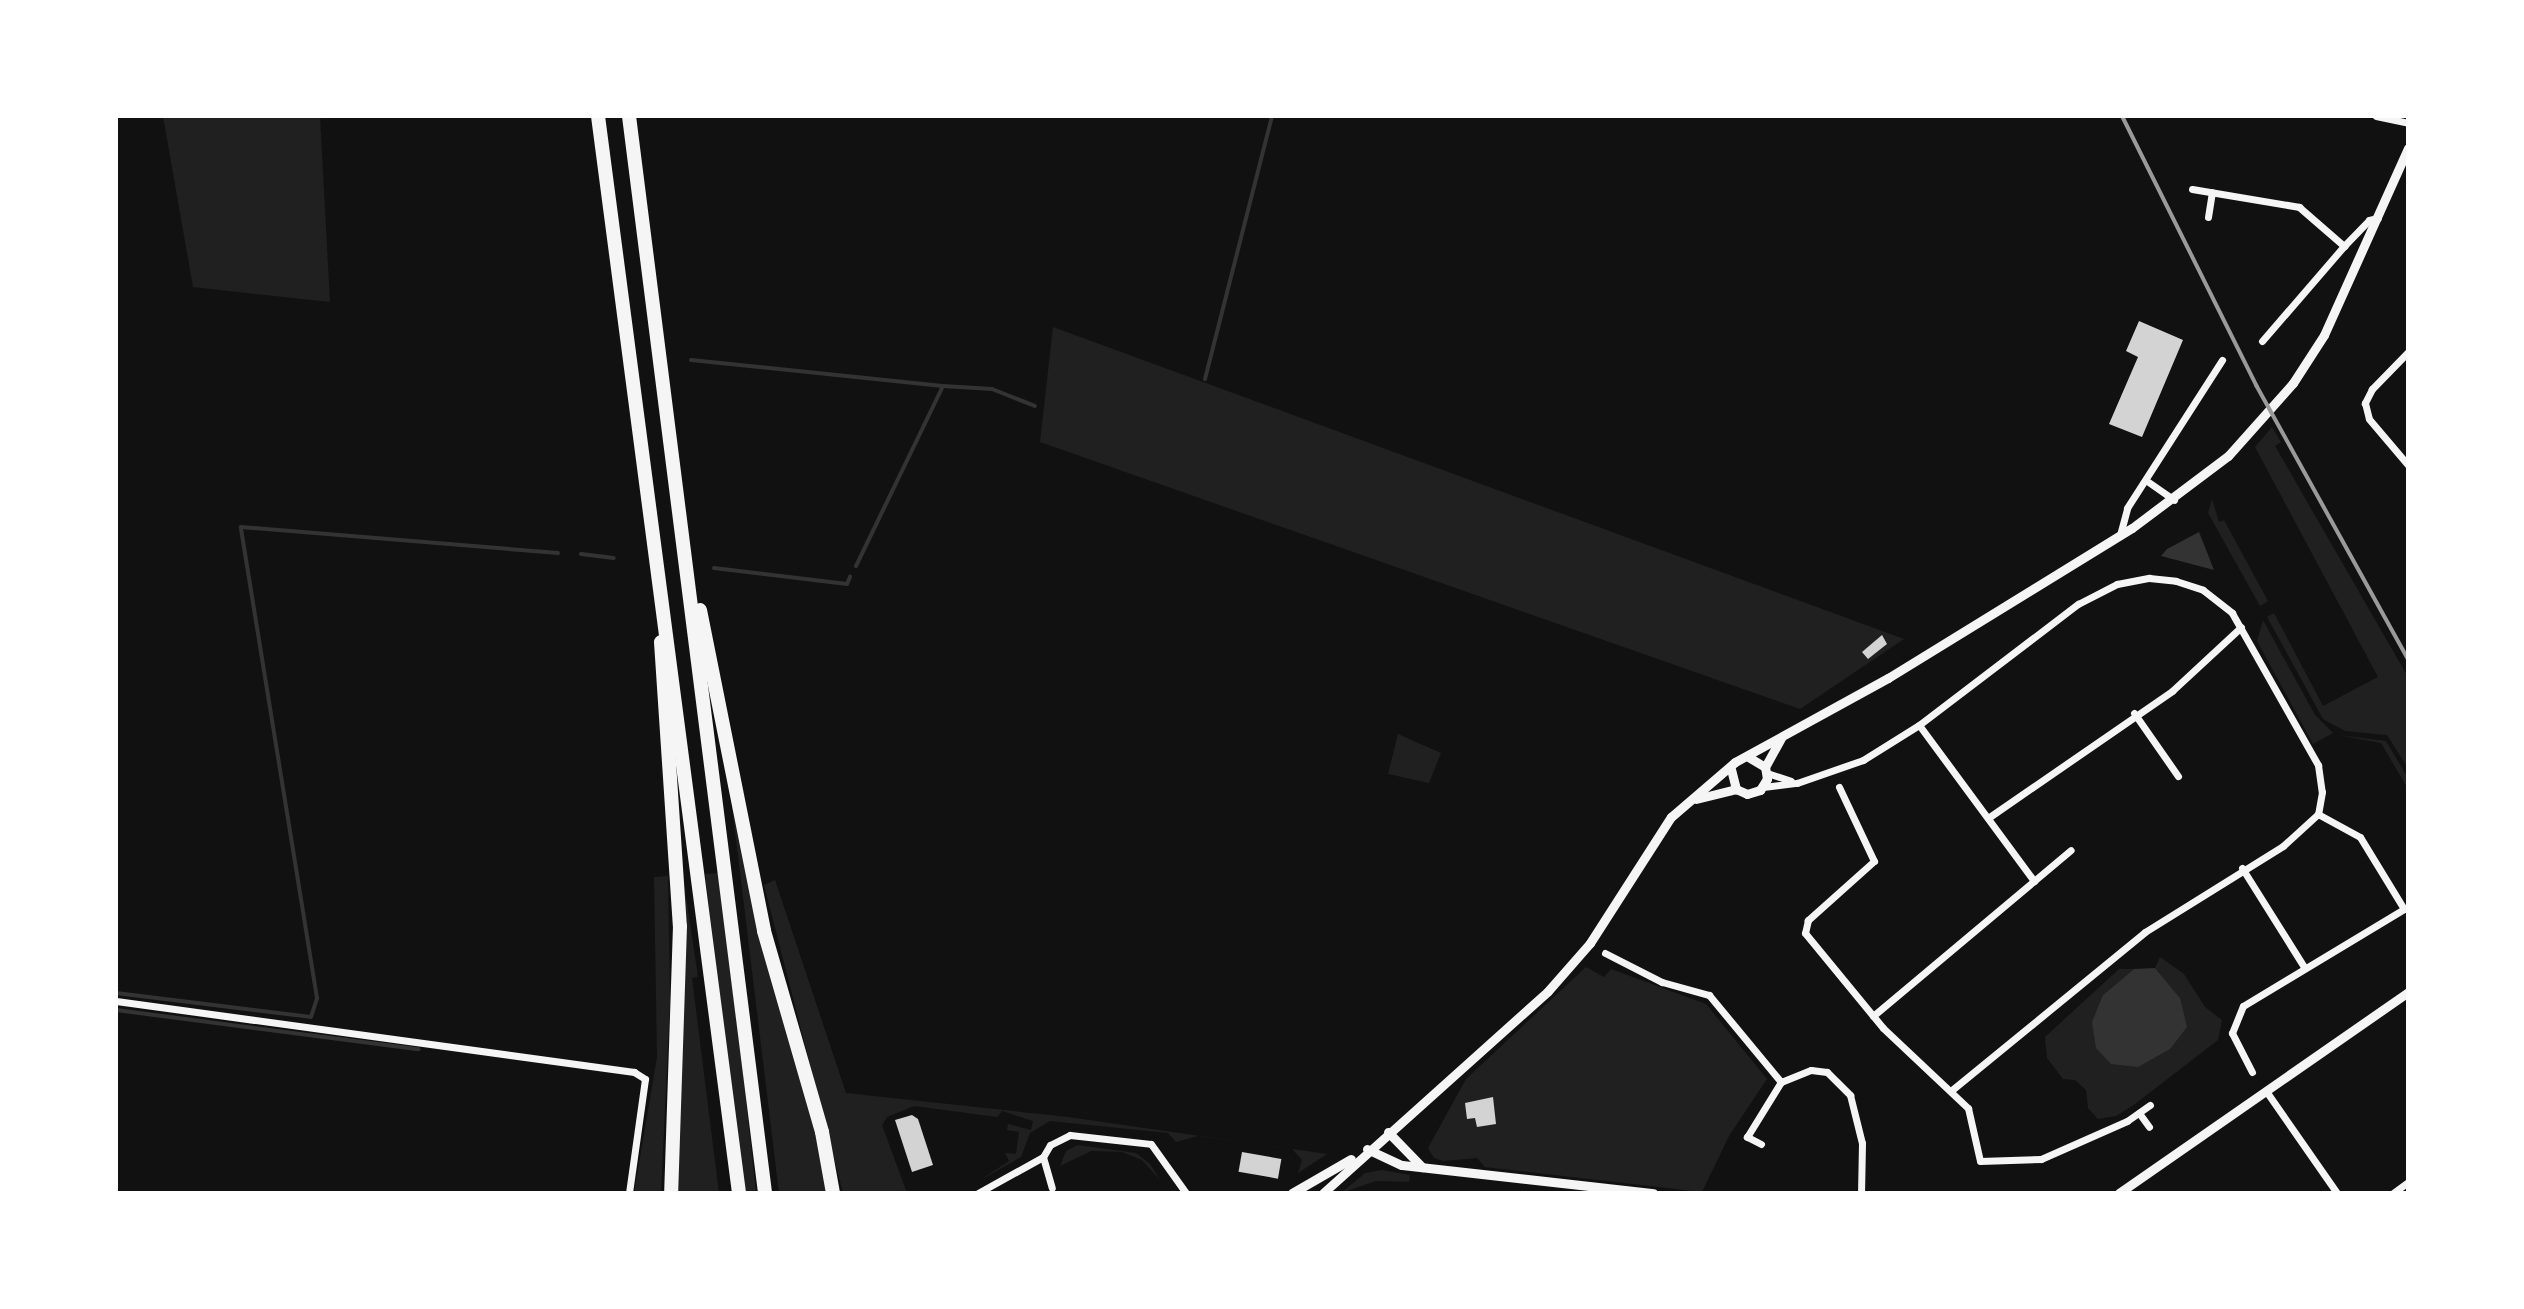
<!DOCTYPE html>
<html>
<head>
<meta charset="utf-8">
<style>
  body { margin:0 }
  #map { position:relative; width:2524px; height:1309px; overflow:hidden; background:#111; font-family:"IBM Plex Sans",sans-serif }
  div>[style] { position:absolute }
  .green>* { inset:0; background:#202020 }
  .water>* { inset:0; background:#333 }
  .stream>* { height:4px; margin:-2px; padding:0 2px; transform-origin:2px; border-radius:2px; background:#333 }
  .building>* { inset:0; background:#d3d3d3; transform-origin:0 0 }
  .minor>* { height:7px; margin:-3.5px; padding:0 3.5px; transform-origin:3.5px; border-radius:3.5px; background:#f5f5f5 }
  .tertiary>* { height:9px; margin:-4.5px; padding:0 4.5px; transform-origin:4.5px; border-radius:4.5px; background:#f5f5f5 }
  .motorway>* { height:14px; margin:-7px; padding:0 7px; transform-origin:7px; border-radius:7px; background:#f5f5f5 }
  .rail>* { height:4px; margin:-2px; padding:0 2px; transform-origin:2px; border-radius:2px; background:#9a9a9a }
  span { translate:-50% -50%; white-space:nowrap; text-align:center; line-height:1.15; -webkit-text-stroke:6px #fff; paint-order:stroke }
  .frame { position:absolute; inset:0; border:118px solid #fff; pointer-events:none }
</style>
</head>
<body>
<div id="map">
  <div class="green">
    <div style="clip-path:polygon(163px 116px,320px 116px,330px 302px,193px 287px)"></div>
    <div style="clip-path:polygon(1053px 327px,1904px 639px,1800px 709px,1040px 442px)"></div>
    <div style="clip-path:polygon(2272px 427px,2281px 442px,2275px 446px,2408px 677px,2408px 768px,2387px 735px,2345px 731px,2323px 719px,2267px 617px,2274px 613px,2323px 706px,2378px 677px,2255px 447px)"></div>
    <div style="clip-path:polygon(2212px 499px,2219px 522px,2224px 520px,2268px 601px,2260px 606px,2208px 513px)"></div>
    <div style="clip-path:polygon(2263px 620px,2315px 715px,2333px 733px,2313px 744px,2257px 641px)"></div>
    <div style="clip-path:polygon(1398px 734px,1441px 753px,1429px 783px,1388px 774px)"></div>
    <div style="clip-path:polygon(2338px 735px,2386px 741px,2408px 778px,2408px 789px,2381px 743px)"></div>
    <div style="clip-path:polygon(731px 798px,820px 1153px,829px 1193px,779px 1193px)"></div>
    <div style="clip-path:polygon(718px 873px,743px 1073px,756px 1193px,744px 1193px,705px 874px)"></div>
    <div style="clip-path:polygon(668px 876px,670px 1003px,661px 1193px,634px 1193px,657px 1057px,654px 877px)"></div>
    <div style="clip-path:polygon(683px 876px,698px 977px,692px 978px,719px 1193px,676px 1193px)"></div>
    <div style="clip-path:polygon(775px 880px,846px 1093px,1068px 1117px,1327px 1154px,1298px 1173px,1302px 1160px,1292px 1149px,1198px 1136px,1176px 1142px,1168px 1133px,1050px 1121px,1030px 1133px,1021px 1157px,979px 1181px,1009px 1161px,1005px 1153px,1016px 1154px,1019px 1132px,1007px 1130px,1008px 1124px,1031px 1130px,1033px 1121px,1002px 1111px,997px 1117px,914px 1106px,887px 1117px,882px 1125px,907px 1193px,843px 1193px,764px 885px)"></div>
    <div style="clip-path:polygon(2160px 957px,2184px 974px,2205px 1007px,2222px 1020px,2218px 1040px,2135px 1104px,2116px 1116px,2098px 1119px,2088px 1108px,2086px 1090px,2075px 1080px,2063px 1079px,2047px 1058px,2045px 1037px,2119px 969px,2134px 969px,2103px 995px,2180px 998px,2155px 968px)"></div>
    <div style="clip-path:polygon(1586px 967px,1604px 977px,1611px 969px,1706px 1004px,1767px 1079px,1729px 1136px,1702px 1192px,1485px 1167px,1477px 1158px,1443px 1161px,1434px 1158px,1428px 1148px,1466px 1079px)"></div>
    <div style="clip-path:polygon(1078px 1145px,1136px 1153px,1150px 1164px,1160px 1180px,1142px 1160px,1122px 1152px,1091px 1151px,1060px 1166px,1066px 1151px)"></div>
    <div style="clip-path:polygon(1382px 1170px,1410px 1175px,1409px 1182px,1376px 1181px,1341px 1193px,1365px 1173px)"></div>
  </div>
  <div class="water">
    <div style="clip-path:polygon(2199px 532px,2214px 570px,2161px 556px,2167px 549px)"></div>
    <div style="clip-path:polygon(2155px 968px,2180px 998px,2187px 1027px,2170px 1049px,2138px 1067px,2111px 1064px,2096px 1048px,2092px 1022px,2103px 995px,2134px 969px)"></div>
  </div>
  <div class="stream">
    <div style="left:691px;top:360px;width:253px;rotate:5.9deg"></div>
    <div style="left:943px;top:386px;width:200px;rotate:115.8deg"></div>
    <div style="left:1205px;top:379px;width:271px;rotate:-75.7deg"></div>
    <div style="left:943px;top:386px;width:49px;rotate:3.5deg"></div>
    <div style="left:992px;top:389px;width:46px;rotate:21.6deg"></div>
    <div style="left:581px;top:554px;width:33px;rotate:7deg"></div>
    <div style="left:714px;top:568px;width:134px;rotate:6.9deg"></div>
    <div style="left:847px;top:584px;width:8px;rotate:-67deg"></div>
    <div style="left:116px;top:993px;width:196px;rotate:7deg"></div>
    <div style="left:311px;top:1017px;width:20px;rotate:-72deg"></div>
    <div style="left:317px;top:998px;width:477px;rotate:-99.2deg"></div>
    <div style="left:241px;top:527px;width:318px;rotate:4.7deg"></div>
    <div style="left:116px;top:1010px;width:305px;rotate:7.4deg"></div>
  </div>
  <div class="building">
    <div style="clip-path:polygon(2139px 321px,2183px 340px,2142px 437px,2109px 424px,2138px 357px,2126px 351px)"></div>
    <div style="clip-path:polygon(1882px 635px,1887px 644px,1868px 659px,1862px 652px)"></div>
    <div style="clip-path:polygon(1493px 1097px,1496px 1124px,1477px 1127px,1475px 1118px,1467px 1119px,1465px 1103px)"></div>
    <div style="clip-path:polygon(912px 1115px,918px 1119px,933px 1165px,912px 1172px,895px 1120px)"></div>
    <div style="left:1242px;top:1152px;width:40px;height:20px;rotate:10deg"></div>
  </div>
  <div class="minor">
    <div style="left:2376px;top:116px;width:33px;rotate:12deg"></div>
    <div style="left:2192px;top:189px;width:109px;rotate:9.5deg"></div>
    <div style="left:2299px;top:207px;width:60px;rotate:40.9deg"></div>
    <div style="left:2208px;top:217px;width:25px;rotate:-81deg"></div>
    <div style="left:2262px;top:341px;width:125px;rotate:-49.2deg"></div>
    <div style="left:2344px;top:246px;width:36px;rotate:-46deg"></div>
    <div style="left:2369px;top:220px;width:9px;rotate:-13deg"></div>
    <div style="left:2408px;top:352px;width:52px;rotate:134.2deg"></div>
    <div style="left:2372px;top:389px;width:16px;rotate:117deg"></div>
    <div style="left:2365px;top:403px;width:16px;rotate:76deg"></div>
    <div style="left:2369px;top:419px;width:60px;rotate:49.7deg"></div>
    <div style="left:2147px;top:481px;width:33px;rotate:35deg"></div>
    <div style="left:2120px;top:535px;width:28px;rotate:-75deg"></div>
    <div style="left:2127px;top:508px;width:176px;rotate:-57.3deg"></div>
    <div style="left:2134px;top:713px;width:77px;rotate:55.1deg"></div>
    <div style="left:1919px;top:725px;width:194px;rotate:53.6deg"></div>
    <div style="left:1767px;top:773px;width:25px;rotate:18deg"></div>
    <div style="left:1763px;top:787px;width:34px;rotate:-7deg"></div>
    <div style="left:1797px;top:783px;width:70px;rotate:-19.2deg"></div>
    <div style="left:1863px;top:760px;width:66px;rotate:-32deg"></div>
    <div style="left:1919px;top:725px;width:200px;rotate:-37.3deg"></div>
    <div style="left:2078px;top:604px;width:44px;rotate:-27.1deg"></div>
    <div style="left:2117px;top:584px;width:33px;rotate:-11deg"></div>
    <div style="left:2149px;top:578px;width:27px;rotate:6deg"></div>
    <div style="left:2176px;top:581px;width:28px;rotate:18deg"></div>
    <div style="left:2203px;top:590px;width:37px;rotate:38deg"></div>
    <div style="left:2232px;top:613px;width:175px;rotate:60.5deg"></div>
    <div style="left:2318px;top:765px;width:27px;rotate:82deg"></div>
    <div style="left:2322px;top:792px;width:22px;rotate:100deg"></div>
    <div style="left:2318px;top:814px;width:47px;rotate:137.6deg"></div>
    <div style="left:2283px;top:846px;width:163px;rotate:148.1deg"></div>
    <div style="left:2145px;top:932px;width:248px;rotate:140.7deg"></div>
    <div style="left:1839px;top:787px;width:82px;rotate:64.7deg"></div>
    <div style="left:1874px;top:861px;width:89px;rotate:138.2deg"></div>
    <div style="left:1808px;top:920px;width:13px;rotate:103deg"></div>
    <div style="left:1805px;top:933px;width:123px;rotate:50.6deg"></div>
    <div style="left:1883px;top:1028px;width:117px;rotate:43.3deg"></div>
    <div style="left:1968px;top:1108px;width:54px;rotate:77.2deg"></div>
    <div style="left:1980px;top:1161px;width:61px;rotate:-1.9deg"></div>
    <div style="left:2041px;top:1159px;width:94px;rotate:-23.8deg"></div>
    <div style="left:2127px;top:1121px;width:28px;rotate:-35deg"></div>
    <div style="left:1988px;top:818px;width:224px;rotate:-34.6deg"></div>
    <div style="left:2172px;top:691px;width:94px;rotate:-42.8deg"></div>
    <div style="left:2242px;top:868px;width:117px;rotate:57.9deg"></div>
    <div style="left:1605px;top:953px;width:64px;rotate:27deg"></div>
    <div style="left:1662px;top:982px;width:49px;rotate:15.5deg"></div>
    <div style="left:1709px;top:995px;width:113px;rotate:50.4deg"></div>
    <div style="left:116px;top:1001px;width:523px;rotate:7.8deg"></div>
    <div style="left:634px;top:1072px;width:13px;rotate:32deg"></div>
    <div style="left:645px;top:1079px;width:115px;rotate:98deg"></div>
    <div style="left:1873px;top:1016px;width:258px;rotate:-40deg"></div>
    <div style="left:2252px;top:1072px;width:44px;rotate:-117.1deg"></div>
    <div style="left:2232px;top:1033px;width:29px;rotate:-68deg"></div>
    <div style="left:2243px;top:1006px;width:188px;rotate:-31.1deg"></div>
    <div style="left:2404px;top:909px;width:84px;rotate:-121.4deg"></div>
    <div style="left:2360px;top:837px;width:48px;rotate:-151.3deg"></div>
    <div style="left:2266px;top:1091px;width:124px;rotate:55.2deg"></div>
    <div style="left:2139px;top:1113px;width:17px;rotate:54deg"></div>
    <div style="left:1761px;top:1144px;width:16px;rotate:-153deg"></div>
    <div style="left:1747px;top:1137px;width:65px;rotate:-58.3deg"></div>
    <div style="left:1781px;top:1082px;width:32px;rotate:-22deg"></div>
    <div style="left:1811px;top:1070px;width:16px;rotate:7deg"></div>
    <div style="left:1827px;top:1072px;width:33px;rotate:45deg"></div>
    <div style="left:1850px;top:1095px;width:49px;rotate:76deg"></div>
    <div style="left:1862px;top:1143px;width:50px;rotate:91.1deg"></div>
    <div style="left:1043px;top:1157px;width:32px;rotate:74deg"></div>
    <div style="left:978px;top:1193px;width:74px;rotate:-29deg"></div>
    <div style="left:1043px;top:1157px;width:14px;rotate:-60deg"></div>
    <div style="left:1050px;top:1145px;width:22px;rotate:-27deg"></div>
    <div style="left:1070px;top:1135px;width:81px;rotate:6.3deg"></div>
    <div style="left:1151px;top:1144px;width:60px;rotate:54.5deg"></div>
    <div style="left:2393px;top:1193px;width:19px;rotate:-36deg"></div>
  </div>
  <div class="tertiary">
    <div style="left:1765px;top:767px;width:33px;rotate:-61deg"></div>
    <div style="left:1731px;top:769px;width:21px;rotate:76deg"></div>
    <div style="left:1736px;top:789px;width:12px;rotate:24deg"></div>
    <div style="left:1747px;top:794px;width:14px;rotate:-17deg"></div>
    <div style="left:1760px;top:790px;width:13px;rotate:-58deg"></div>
    <div style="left:1767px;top:779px;width:12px;rotate:-99deg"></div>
    <div style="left:1765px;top:767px;width:21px;rotate:-149deg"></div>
    <div style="left:1696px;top:799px;width:41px;rotate:-14deg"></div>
    <div style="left:1388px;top:1132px;width:49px;rotate:45.8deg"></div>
    <div style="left:1367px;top:1149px;width:38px;rotate:25deg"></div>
    <div style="left:1402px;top:1165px;width:253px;rotate:6.4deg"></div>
    <div style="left:1292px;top:1193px;width:68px;rotate:-30deg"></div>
    <div style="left:1323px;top:1193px;width:302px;rotate:-41.9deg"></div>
    <div style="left:1548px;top:991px;width:64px;rotate:-48.8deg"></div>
    <div style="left:1590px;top:943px;width:150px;rotate:-57.3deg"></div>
    <div style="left:1671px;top:817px;width:84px;rotate:-40.7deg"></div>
    <div style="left:1735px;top:762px;width:175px;rotate:-28.8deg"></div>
    <div style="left:1888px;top:678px;width:286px;rotate:-31.6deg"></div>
    <div style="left:2132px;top:528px;width:120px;rotate:-36.9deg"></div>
    <div style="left:2228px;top:456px;width:98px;rotate:-48.3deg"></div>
    <div style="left:2293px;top:383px;width:57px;rotate:-57.1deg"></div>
    <div style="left:2324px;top:335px;width:205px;rotate:-65.8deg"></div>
    <div style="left:2119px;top:1193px;width:352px;rotate:-34.8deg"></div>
  </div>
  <div class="motorway">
    <div style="left:598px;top:116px;width:1086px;rotate:82.54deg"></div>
    <div style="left:629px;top:116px;width:1086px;rotate:82.8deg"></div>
    <div style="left:700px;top:610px;width:327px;rotate:78.7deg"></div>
    <div style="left:764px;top:931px;width:209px;rotate:73.9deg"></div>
    <div style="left:822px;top:1132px;width:62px;rotate:79.8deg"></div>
    <div style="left:661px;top:642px;width:285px;rotate:86.2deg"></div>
    <div style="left:680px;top:926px;width:267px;rotate:91.9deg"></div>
  </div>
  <div class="rail">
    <div style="left:2122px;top:116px;width:301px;rotate:63.5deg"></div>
    <div style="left:2256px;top:385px;width:313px;rotate:61deg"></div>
  </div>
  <div class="frame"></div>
</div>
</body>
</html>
